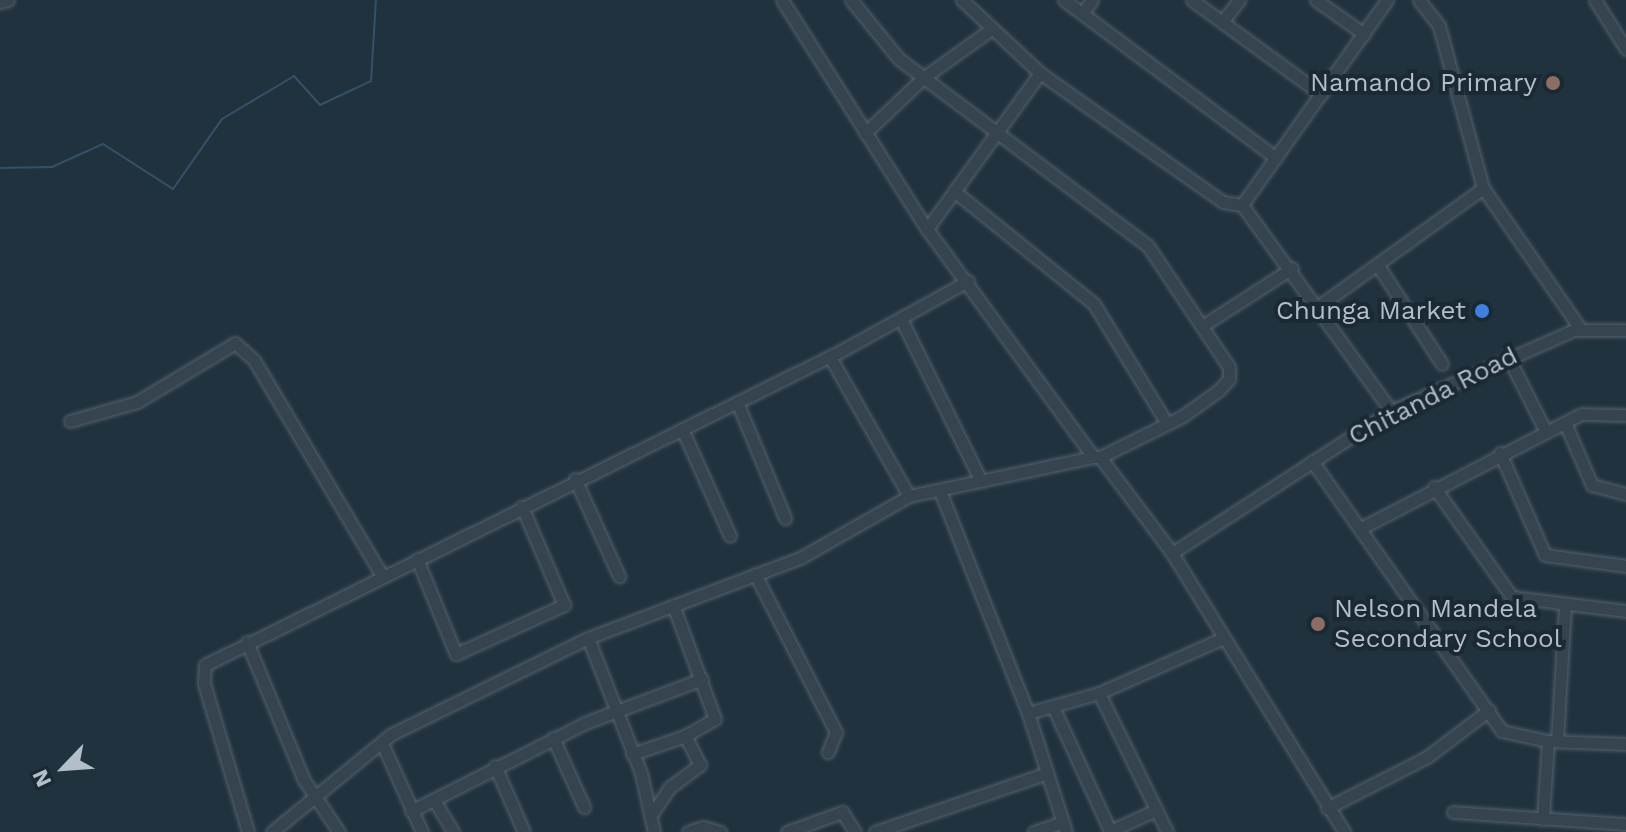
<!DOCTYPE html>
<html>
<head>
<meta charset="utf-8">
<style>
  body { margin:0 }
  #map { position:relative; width:1626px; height:832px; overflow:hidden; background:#21323f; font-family:"Work Sans",sans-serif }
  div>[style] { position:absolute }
  .stream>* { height:2px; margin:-1px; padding:0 1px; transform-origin:1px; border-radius:1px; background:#345168 }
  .roads { filter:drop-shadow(0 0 2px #54616d) drop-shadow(0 0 2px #54616d) }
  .minor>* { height:11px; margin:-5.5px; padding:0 5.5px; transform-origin:5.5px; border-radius:5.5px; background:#36444f }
  .dots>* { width:22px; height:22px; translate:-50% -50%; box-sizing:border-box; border:4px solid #1b2934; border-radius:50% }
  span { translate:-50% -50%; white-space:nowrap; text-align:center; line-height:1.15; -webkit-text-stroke:8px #1b2934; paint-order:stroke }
  .poi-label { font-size:26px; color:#b2beca }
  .right { translate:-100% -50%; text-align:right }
  .left { translate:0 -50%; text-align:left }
  .street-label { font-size:26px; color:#b2beca }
  .north { position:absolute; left:24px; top:728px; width:80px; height:80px; -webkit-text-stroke:6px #1b2934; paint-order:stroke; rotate:245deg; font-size:22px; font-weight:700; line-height:32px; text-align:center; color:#b2beca }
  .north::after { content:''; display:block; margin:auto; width:28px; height:36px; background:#b2beca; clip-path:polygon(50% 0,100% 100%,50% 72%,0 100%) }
</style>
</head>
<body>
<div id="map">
  <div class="stream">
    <div style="left:0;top:168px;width:52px;rotate:-1.1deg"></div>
    <div style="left:52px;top:167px;width:56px;rotate:-24.3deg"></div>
    <div style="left:103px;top:144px;width:83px;rotate:32.7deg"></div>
    <div style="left:173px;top:189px;width:85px;rotate:-55deg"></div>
    <div style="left:222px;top:119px;width:84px;rotate:-30.8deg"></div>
    <div style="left:294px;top:76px;width:39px;rotate:48deg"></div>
    <div style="left:320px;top:105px;width:56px;rotate:-25.2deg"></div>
    <div style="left:371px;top:81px;width:81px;rotate:-86.5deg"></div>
  </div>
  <div class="roads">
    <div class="minor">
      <div style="left:782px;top:0;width:271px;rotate:57.7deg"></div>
      <div style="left:927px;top:229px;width:282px;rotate:53.9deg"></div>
      <div style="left:1093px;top:457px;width:7px"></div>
      <div style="left:1100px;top:457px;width:120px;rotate:53.1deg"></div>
      <div style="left:1172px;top:553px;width:328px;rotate:58.3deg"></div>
      <div style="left:851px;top:0;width:76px;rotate:50.9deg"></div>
      <div style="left:899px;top:59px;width:311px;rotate:36.9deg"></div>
      <div style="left:1148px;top:246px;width:146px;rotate:56.2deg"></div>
      <div style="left:1229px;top:367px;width:12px;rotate:90deg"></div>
      <div style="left:1229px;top:379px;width:15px;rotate:132deg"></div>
      <div style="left:1219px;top:390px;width:44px;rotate:144.2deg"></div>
      <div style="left:1183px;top:416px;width:93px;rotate:153.7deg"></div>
      <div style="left:962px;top:0;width:107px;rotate:43.1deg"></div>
      <div style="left:1040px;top:73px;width:224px;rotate:35.2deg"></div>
      <div style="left:1223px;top:202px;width:19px;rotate:9deg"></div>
      <div style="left:1064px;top:0;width:264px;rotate:36.7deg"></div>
      <div style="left:1192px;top:0;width:160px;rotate:36.1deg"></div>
      <div style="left:1316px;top:0;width:59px;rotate:35.3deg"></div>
      <div style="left:1387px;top:0;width:251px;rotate:125.3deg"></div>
      <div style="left:1242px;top:205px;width:254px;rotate:54.1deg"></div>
      <div style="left:1419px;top:0;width:33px;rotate:52deg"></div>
      <div style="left:1439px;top:26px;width:168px;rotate:74.8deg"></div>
      <div style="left:1483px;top:188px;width:170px;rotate:55.3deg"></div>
      <div style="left:1595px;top:0;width:58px;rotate:57.7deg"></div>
      <div style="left:0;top:2px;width:8px;rotate:-14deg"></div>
      <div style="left:1083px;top:12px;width:15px;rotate:-53deg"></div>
      <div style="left:1222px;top:22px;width:28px;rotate:-52deg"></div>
      <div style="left:865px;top:133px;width:80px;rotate:-43.5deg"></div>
      <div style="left:923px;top:78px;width:82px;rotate:-35.6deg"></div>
      <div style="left:954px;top:191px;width:180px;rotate:38.9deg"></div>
      <div style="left:1094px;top:304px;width:138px;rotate:58.6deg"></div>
      <div style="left:927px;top:229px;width:193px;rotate:-54.1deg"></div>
      <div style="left:1377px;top:264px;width:119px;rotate:57deg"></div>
      <div style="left:1319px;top:306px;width:202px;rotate:-35.7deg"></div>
      <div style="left:901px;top:319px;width:181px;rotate:63.7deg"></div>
      <div style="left:1202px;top:326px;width:107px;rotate:-32.8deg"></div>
      <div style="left:830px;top:357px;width:160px;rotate:60.4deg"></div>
      <div style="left:1508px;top:357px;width:84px;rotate:63.1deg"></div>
      <div style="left:737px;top:402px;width:126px;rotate:67.5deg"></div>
      <div style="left:70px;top:421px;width:70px;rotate:-15.8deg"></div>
      <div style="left:137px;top:402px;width:114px;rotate:-31deg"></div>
      <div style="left:235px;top:343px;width:25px;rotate:42deg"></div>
      <div style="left:254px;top:360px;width:252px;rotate:59.3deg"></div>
      <div style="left:1565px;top:423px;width:68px;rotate:66.5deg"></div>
      <div style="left:1592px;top:485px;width:35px;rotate:15deg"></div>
      <div style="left:682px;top:429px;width:117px;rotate:65.8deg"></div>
      <div style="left:1500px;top:453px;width:111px;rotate:66.2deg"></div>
      <div style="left:1545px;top:555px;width:82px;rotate:7.7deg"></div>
      <div style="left:1312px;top:461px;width:330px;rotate:54.9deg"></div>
      <div style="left:1502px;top:731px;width:47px;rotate:12.3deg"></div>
      <div style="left:1548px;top:741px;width:78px;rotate:2.2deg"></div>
      <div style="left:575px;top:479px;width:107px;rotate:65.6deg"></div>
      <div style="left:1434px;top:487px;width:135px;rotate:54.7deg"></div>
      <div style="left:1512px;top:597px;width:115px;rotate:7deg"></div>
      <div style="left:940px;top:491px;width:239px;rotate:68.4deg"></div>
      <div style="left:1028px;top:713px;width:125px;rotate:72.3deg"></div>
      <div style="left:1363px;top:527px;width:246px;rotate:-27.4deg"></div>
      <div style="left:1581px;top:414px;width:45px;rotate:1.3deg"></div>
      <div style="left:1172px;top:553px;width:261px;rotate:-33deg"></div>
      <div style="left:1391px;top:411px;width:200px;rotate:-23.9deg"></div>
      <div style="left:1574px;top:330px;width:52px"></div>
      <div style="left:417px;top:559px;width:103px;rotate:67.7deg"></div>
      <div style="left:456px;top:654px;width:119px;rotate:-24.4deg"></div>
      <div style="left:564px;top:605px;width:107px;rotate:-113.2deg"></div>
      <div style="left:755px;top:574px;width:178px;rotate:62.9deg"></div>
      <div style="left:836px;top:732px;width:22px;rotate:112deg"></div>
      <div style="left:588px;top:638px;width:145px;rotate:68.6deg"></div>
      <div style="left:641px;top:773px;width:60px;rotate:77.6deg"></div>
      <div style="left:247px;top:642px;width:149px;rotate:67.6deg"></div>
      <div style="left:304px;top:780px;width:63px;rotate:56.1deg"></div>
      <div style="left:1099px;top:693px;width:155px;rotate:63.9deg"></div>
      <div style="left:1054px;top:709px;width:134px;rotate:65.3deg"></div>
      <div style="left:1110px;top:831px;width:51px;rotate:-24.5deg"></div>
      <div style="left:1028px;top:713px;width:74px;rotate:-15.7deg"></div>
      <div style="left:1099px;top:693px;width:136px;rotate:-23.9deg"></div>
      <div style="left:553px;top:738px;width:76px;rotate:65.8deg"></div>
      <div style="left:1557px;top:741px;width:136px;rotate:-86.6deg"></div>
      <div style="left:382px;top:743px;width:98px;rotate:65.8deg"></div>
      <div style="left:632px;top:754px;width:56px;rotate:-18.8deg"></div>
      <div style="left:685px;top:736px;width:34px;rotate:-30deg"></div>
      <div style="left:715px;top:719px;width:121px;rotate:-110.2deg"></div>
      <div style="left:495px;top:766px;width:72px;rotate:66.3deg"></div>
      <div style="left:434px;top:800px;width:37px;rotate:59deg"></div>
      <div style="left:1327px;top:808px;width:112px;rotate:-27deg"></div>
      <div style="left:1427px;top:757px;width:78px;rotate:-37.2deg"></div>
      <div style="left:411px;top:811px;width:195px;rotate:-26.8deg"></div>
      <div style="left:585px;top:723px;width:125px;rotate:-20.6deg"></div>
      <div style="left:653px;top:812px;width:29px;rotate:-56deg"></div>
      <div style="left:669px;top:788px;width:39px;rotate:-37deg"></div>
      <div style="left:700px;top:765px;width:33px;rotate:-117deg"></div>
      <div style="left:1453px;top:812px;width:173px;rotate:4deg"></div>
      <div style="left:1543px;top:819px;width:78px;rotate:-86.3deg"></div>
      <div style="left:248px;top:832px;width:155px;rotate:-106.5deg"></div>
      <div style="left:204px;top:683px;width:18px;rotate:-87deg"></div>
      <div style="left:205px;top:665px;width:709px;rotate:-26.28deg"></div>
      <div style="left:841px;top:351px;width:145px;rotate:-28.9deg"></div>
      <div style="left:272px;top:832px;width:153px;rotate:-39.4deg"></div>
      <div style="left:390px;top:735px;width:220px;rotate:-26.1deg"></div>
      <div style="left:588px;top:638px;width:227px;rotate:-20.7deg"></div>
      <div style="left:800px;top:558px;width:125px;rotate:-29.6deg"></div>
      <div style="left:909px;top:496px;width:188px;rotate:-12deg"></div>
      <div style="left:688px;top:832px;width:16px;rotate:-18deg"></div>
      <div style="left:703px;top:827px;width:18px;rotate:16deg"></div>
      <div style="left:787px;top:832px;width:59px;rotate:-20deg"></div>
      <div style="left:842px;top:812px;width:24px;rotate:57deg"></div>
      <div style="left:875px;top:832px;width:182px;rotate:-18.9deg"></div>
      <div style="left:1034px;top:832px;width:31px;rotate:-19deg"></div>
    </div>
  </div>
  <div class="dots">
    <div style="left:1553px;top:83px;background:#8d6e63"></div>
    <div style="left:1482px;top:311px;background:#3f7fe0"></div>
    <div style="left:1318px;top:624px;background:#8d6e63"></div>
  </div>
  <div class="poi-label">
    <span class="right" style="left:1537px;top:83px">Namando Primary</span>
    <span class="right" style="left:1466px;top:311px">Chunga Market</span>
    <span class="left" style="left:1334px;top:624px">Nelson Mandela<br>Secondary School</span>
  </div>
  <div class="street-label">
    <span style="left:1433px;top:396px;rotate:-27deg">Chitanda Road</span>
  </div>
  <div class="north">N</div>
</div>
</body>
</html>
